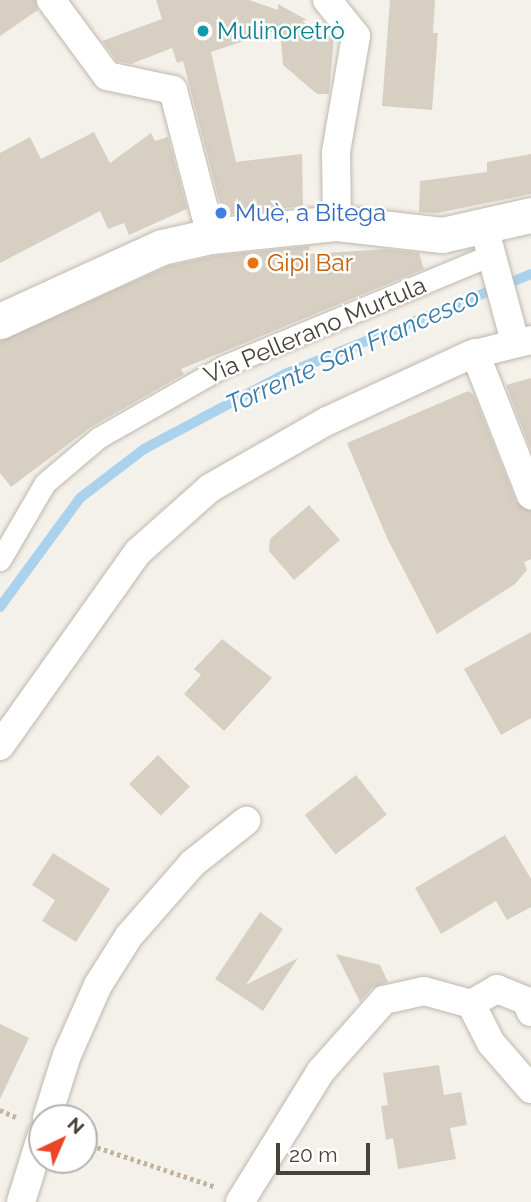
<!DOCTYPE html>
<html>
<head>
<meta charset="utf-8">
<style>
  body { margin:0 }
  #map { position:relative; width:531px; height:1202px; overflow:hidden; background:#f4f1ea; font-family:Raleway,sans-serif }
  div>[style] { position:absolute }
  .stream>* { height:10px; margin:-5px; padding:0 5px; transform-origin:5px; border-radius:5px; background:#abd2ec }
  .building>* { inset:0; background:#d8cfc3; transform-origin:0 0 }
  .path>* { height:4.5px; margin-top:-2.25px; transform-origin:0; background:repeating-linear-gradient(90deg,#c0b49f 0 3.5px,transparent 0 7px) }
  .roads { filter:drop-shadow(0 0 2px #bfb8ad) drop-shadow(0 0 2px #bfb8ad) }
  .pedestrian>* { height:21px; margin:-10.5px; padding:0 10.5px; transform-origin:10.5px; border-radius:10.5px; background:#fff }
  .minor>* { height:28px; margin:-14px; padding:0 14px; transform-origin:14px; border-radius:14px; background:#fff }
  .tertiary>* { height:35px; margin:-17.5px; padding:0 17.5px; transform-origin:17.5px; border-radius:17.5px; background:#fff }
  .dots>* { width:19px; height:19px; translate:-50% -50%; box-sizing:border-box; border:4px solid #fff; border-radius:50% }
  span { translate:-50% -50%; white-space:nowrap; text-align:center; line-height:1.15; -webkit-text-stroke:5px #fff; paint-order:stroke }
  .culture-label { font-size:24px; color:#0d838f }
  .left { translate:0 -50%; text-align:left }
  .shop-label { font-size:24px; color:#366cbe }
  .food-label { font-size:24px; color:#c56008 }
  .street-label { font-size:24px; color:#474138 }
  .water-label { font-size:26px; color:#387cad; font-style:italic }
  .north { position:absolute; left:28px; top:1104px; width:70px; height:70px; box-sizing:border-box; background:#fff; border:2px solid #b5b3af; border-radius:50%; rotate:44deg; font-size:19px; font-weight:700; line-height:28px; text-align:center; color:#474138 }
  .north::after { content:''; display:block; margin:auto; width:24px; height:32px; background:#eb452a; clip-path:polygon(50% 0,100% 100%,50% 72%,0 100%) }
  .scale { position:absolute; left:276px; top:1143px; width:94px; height:32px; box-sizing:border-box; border:4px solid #474138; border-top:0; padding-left:9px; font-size:21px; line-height:24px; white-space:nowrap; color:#474138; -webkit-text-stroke:5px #fff; paint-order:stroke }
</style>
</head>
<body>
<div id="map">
  <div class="stream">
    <div style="left:0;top:607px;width:135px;rotate:-53.7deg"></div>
    <div style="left:80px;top:498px;width:81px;rotate:-37.4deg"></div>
    <div style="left:144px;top:449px;width:160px;rotate:-28deg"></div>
    <div style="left:285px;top:374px;width:266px;rotate:-22.1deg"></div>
  </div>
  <div class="building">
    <div style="clip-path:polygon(0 0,35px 0,38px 10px,0 36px)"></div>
    <div style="clip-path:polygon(156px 0,249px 0,278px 10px,278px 4px,307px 20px,302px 21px,312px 29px,334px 37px,329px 94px,317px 94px,283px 65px,280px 29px,211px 52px,236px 162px,302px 154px,303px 206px,223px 215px,183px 61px,177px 63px,172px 48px,131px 64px,117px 61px,102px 41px,162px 19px)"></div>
    <div style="clip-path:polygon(390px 0,435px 0,433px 33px,438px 33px,432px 110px,382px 106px)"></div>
    <div style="clip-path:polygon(94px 132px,110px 163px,151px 133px,155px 141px,168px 137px,187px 209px,129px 235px,124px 223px,108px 229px,100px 211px,0 263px,0 153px,30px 137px,41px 159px)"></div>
    <div style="clip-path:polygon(531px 154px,531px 194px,437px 213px,419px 212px,420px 181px,487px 172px,487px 162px)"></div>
    <div style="clip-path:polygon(309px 246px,310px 254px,388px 249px,419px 253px,424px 269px,181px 369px,184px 374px,91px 427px,11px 487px,0 473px,0 341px,168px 266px,214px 256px)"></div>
    <div style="clip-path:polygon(531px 378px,531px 450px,506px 385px)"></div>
    <div style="clip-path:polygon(468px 391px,474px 395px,516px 501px,531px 511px,531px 559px,524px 562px,527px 570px,515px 584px,437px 634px,387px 538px,347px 443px)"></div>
    <div style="clip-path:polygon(309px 505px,340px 540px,294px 580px,269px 551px,270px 539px)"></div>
    <div style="clip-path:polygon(531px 632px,531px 718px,501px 735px,464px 669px)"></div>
    <div style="clip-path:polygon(222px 639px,272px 678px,224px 731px,184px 694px,201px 675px,194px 669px)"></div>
    <div style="left:158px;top:755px;width:45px;height:41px;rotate:45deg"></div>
    <div style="left:356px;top:775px;width:50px;height:65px;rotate:52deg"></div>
    <div style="clip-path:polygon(505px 835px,531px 879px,531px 907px,507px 920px,496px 901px,441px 934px,415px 888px)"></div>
    <div style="clip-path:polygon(53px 853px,110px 889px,76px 942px,42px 921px,55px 900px,32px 885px)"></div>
    <div style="clip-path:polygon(260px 912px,283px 929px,246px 985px,298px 958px,263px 1011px,215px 979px)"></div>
    <div style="clip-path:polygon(336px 954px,380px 965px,388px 982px,372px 988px,360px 1002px)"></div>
    <div style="clip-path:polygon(0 1024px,29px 1038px,0 1099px)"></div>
    <div style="clip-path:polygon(439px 1065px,444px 1095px,461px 1092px,467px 1125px,450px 1128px,456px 1159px,398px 1169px,393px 1138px,386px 1140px,381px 1106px,388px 1105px,383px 1073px)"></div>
  </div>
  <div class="path">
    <div style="left:0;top:1110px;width:20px;rotate:24deg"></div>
    <div style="left:84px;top:1143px;width:139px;rotate:18.4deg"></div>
  </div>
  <div class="roads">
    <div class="pedestrian">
      <div style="left:0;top:560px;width:89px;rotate:-59.7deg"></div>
      <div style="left:45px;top:483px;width:70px;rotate:-40.3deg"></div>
      <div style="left:98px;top:438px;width:145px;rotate:-29.7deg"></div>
      <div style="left:224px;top:366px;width:289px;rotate:-22.6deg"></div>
    </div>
    <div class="minor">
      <div style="left:51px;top:0;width:94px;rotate:53.6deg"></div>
      <div style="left:107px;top:76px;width:67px;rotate:12deg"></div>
      <div style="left:173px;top:90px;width:151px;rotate:75.4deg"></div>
      <div style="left:327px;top:0;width:46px;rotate:51.1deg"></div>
      <div style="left:356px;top:36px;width:118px;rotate:99.8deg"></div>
      <div style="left:336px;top:152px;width:71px;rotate:89.2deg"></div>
      <div style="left:484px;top:227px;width:119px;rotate:74.9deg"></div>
      <div style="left:475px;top:353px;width:153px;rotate:68.5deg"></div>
      <div style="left:0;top:746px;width:238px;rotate:-54.6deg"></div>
      <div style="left:138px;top:552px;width:96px;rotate:-41.6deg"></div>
      <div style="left:210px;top:488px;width:135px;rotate:-29.8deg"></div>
      <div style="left:327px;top:421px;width:157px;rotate:-24.8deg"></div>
      <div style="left:470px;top:355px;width:63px;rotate:-13.8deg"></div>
      <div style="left:471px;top:1004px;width:30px;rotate:-30deg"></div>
      <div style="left:497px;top:989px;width:31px;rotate:22deg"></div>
      <div style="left:526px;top:1001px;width:12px;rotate:66deg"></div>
      <div style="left:47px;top:1118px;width:66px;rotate:-72.4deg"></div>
      <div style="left:67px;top:1055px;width:77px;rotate:-66.1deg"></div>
      <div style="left:98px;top:985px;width:58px;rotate:-57.7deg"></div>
      <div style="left:129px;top:936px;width:97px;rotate:-48.8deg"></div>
      <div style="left:193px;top:863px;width:68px;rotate:-38.4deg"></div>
      <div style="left:21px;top:1202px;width:71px;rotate:-72.8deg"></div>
      <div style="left:240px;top:1202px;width:154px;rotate:-58.3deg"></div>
      <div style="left:321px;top:1071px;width:95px;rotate:-48.4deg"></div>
      <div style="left:384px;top:1000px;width:41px;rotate:-12.7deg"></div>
      <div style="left:424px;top:991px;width:49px;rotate:15.5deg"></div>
      <div style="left:471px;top:1004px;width:44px;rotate:62.9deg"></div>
      <div style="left:491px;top:1043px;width:61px;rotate:49deg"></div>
    </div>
    <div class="tertiary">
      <div style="left:0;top:321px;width:178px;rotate:-24.6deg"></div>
      <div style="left:162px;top:247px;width:50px;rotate:-12.7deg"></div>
      <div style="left:211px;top:236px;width:127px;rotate:-5.9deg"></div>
      <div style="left:337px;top:223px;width:106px;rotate:6.5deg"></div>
      <div style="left:442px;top:235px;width:91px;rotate:-12.7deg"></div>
    </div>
  </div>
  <div class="dots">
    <div style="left:203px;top:31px;background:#0f9aa8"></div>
    <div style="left:221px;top:213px;background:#3f7fe0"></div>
    <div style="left:253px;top:263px;background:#e8710a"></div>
  </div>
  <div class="culture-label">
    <span class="left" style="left:217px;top:31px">Mulinoretrò</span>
  </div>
  <div class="shop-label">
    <span class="left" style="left:235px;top:213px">Muè, a Bitega</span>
  </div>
  <div class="food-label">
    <span class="left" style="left:267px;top:263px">Gipi Bar</span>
  </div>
  <div class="street-label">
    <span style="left:315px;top:330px;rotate:-23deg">Via Pellerano Murtula</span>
  </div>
  <div class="water-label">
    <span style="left:353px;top:351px;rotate:-24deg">Torrente San Francesco</span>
  </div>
  <div class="north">N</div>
  <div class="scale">20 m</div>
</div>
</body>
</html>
